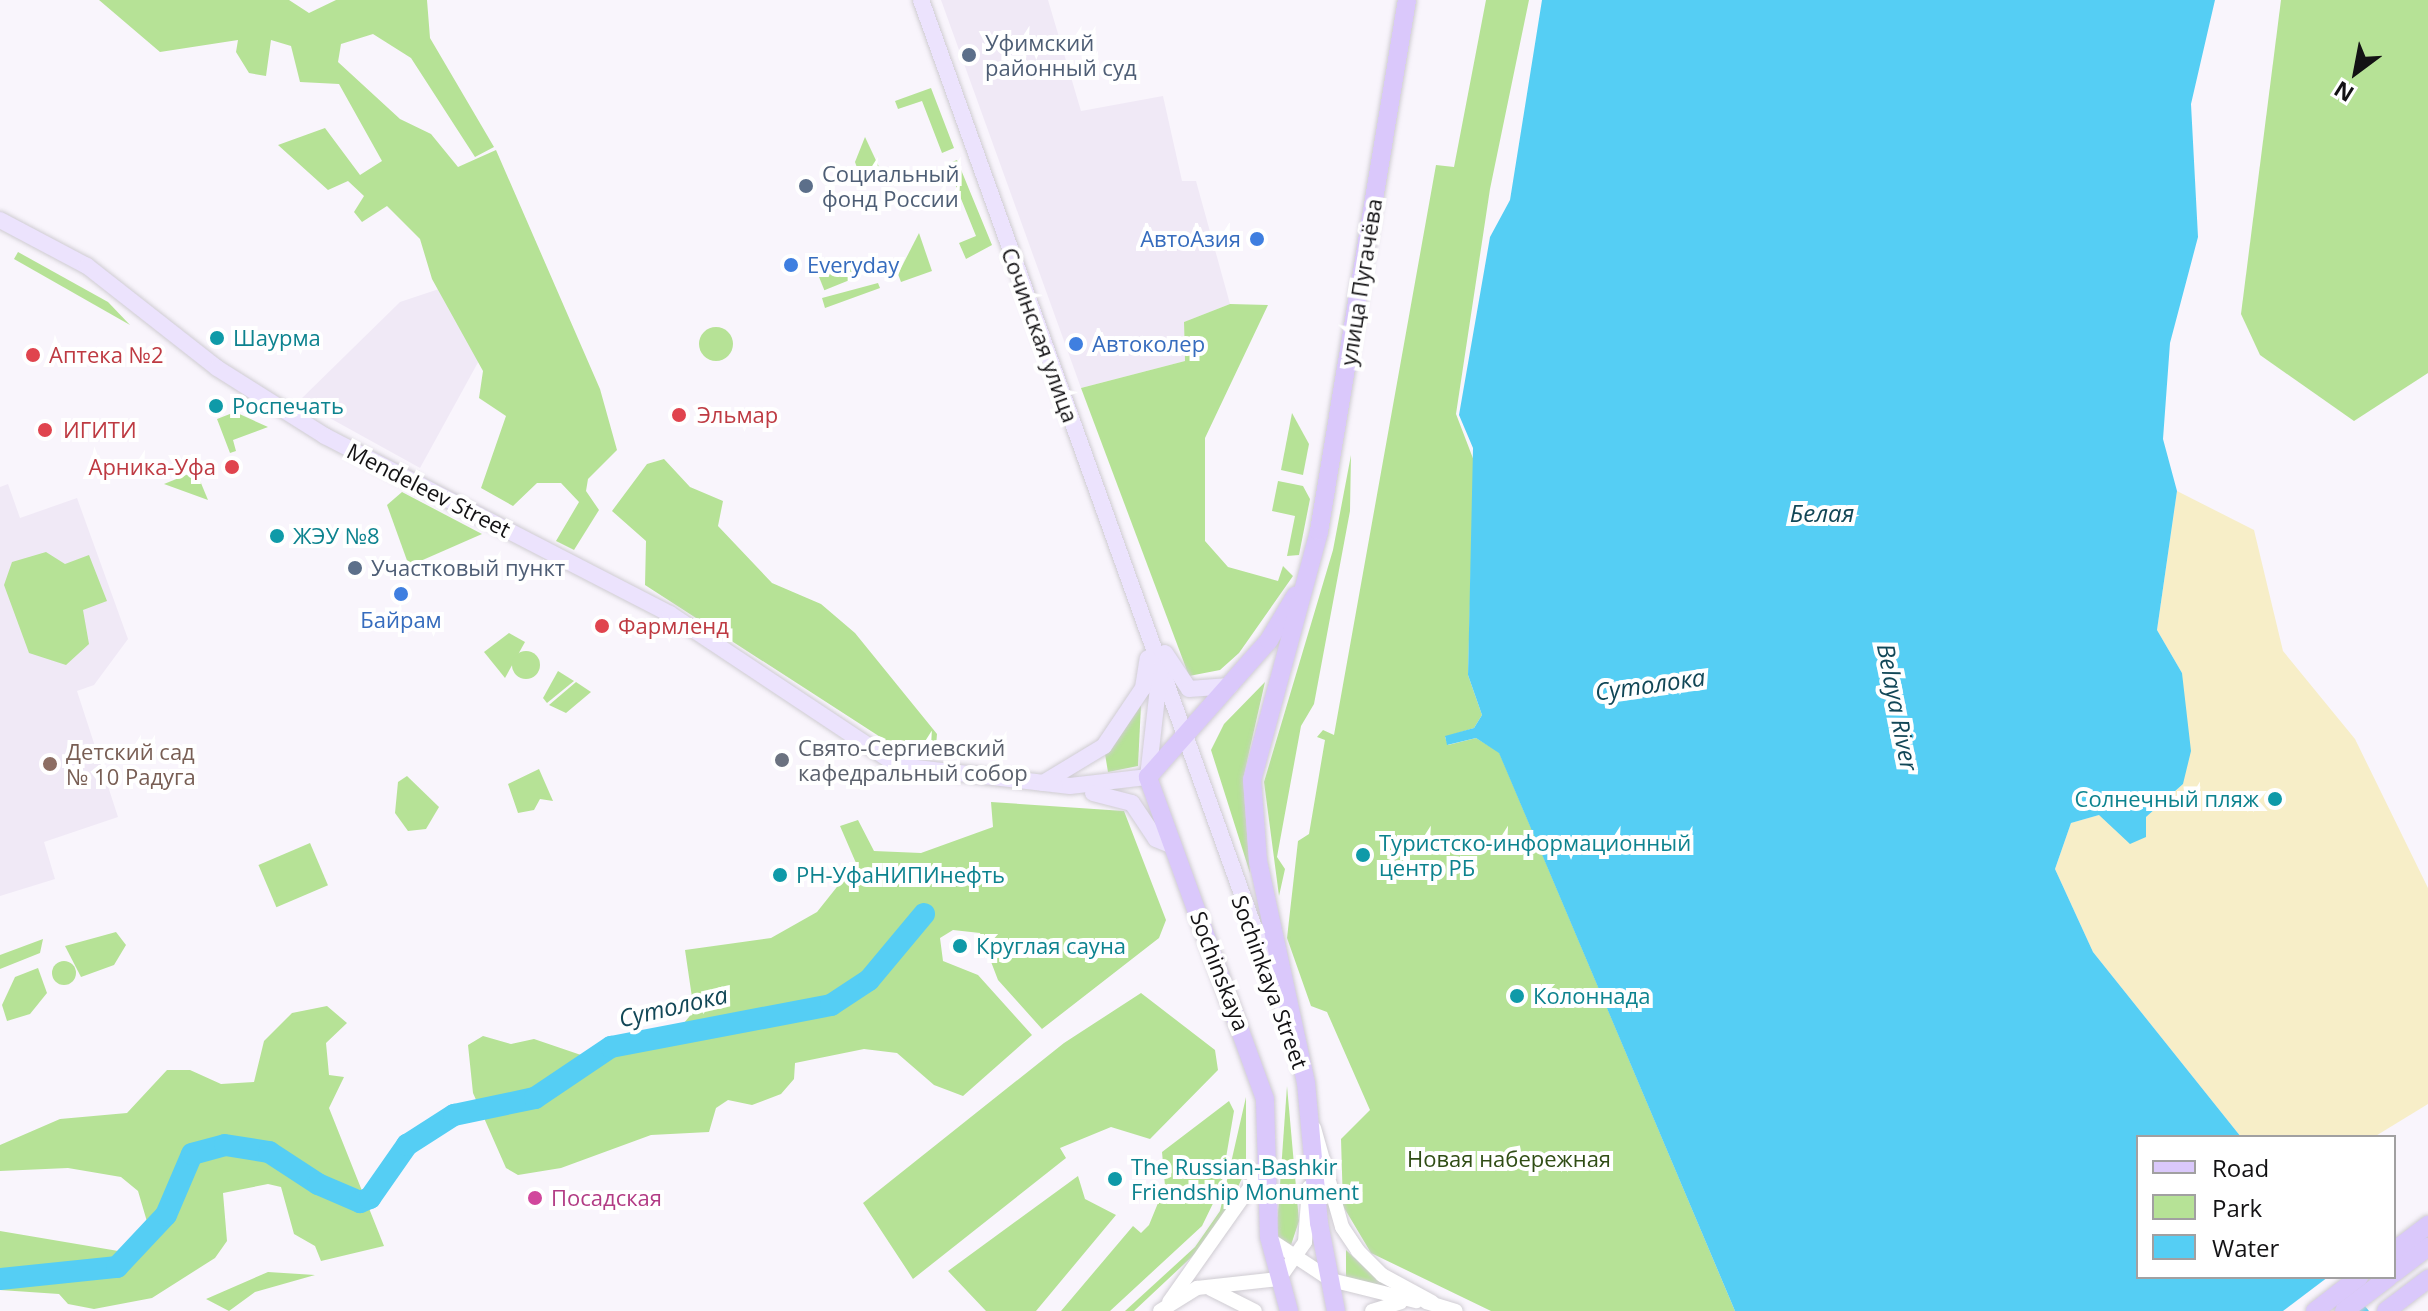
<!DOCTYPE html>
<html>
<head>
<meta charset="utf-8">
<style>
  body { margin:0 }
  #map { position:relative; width:2428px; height:1311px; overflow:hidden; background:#f9f5fc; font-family:"Open Sans",sans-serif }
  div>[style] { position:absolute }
  .built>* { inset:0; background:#f0e9f6 }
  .green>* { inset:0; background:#b6e296; transform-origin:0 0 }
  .round { border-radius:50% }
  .sand>* { inset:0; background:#f7eec8 }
  .water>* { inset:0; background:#55cef4 }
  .pier>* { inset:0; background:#f9f5fc }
  .river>* { height:22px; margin:-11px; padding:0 11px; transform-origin:11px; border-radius:11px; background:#55cef4 }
  .roads { filter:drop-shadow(0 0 2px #cfccd2) drop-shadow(0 0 2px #cfccd2) }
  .tertiary>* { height:14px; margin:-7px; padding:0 7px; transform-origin:7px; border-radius:7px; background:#fff }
  .secondary>* { height:16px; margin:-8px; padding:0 8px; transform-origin:8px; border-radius:8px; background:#ece3fd }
  .primary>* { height:18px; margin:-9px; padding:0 9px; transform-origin:9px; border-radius:9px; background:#dac8fb }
  .dots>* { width:22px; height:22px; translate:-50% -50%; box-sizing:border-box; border:4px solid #fff; border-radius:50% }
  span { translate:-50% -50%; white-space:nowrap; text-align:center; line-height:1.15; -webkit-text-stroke:8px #fff; paint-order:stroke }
  .service-label { font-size:22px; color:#4e5e75 }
  .left { translate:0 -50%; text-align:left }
  .shop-label { font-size:22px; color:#366cbe }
  .right { translate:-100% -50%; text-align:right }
  .street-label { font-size:22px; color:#131214 }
  .culture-label { font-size:22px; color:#0d838f }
  .health-label { font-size:22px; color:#be3a42 }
  .worship-label { font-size:22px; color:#5b616d }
  .education-label { font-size:22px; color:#785e54 }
  .park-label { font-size:22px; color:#304d15 }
  .hotel-label { font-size:22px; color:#b23c85 }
  .water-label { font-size:24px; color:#124757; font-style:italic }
  .legend { position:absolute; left:2136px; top:1135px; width:260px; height:144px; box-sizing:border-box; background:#fff; border:2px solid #a1a0a1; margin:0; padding:10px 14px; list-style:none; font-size:24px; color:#131214 }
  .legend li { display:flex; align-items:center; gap:16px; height:40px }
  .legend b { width:40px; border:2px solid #a1a0a1 }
  .north { position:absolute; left:2316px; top:32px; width:80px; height:80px; -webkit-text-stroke:6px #fff; paint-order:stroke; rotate:212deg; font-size:22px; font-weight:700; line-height:32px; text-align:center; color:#131214 }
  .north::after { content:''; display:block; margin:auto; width:28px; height:36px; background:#131214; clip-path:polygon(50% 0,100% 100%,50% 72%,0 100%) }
</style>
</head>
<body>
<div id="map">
  <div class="built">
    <div style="clip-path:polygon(941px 0,1048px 0,1081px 111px,1163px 96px,1182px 181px,1196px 181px,1230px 304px,1184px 322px,1185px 361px,1081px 388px)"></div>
    <div style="clip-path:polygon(451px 285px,487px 346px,420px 468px,299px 401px,400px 302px)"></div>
    <div style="clip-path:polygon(8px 484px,20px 518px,77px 498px,128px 639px,94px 685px,77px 691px,118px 817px,44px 842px,55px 879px,0 896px,0 487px)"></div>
  </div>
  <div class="green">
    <div style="clip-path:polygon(99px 0,289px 0,309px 13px,336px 0,427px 0,430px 38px,494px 147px,475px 157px,411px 58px,373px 34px,341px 44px,338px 62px,400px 119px,431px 134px,458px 167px,496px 150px,600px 389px,617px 450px,588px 479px,586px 491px,599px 510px,574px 550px,556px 541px,579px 502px,561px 483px,537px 483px,513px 506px,481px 488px,506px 416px,479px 398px,483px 371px,432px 279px,420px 239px,387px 206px,362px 222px,354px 212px,364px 196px,348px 181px,328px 190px,278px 145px,325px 128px,360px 175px,382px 161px,339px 84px,300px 82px,291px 46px,271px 40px,266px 76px,249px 73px,236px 52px,238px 40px,160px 52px)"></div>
    <div style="clip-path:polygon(1486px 0,1529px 0,1490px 189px,1456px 414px,1474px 461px,1468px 675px,1482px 715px,1474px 728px,1445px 737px,1448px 745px,1476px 738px,1499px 752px,1735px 1311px,1491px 1311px,1371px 1253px,1343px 1206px,1341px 1139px,1370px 1110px,1327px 1012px,1311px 1006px,1287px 938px,1298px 841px,1309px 834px,1325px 740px,1317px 737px,1323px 730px,1334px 735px,1436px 165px,1454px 167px)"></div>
    <div style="clip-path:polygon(2281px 0,2428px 0,2428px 373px,2354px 421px,2260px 355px,2241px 314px)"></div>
    <div style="clip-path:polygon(931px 88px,954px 148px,942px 153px,922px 101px,898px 109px,895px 101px)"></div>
    <div style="clip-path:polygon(865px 137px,880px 169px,860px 176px,855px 162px)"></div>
    <div style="clip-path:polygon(957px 160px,992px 245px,966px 259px,959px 243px,976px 236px,947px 164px)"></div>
    <div style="clip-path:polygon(919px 233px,932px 271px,901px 282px,898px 274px)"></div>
    <div style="clip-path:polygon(18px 252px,108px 302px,130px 325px,14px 259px)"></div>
    <div style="left:851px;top:260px;width:18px;height:36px;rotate:68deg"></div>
    <div style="clip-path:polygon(878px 283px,880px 288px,825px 308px,822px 298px)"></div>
    <div style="clip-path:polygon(1230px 304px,1268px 305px,1205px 438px,1205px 541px,1228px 567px,1278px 581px,1283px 566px,1293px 576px,1239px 653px,1220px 670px,1189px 676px,1081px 388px,1185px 361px,1184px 322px)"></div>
    <div class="round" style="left:699px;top:327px;width:34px;height:34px"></div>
    <div style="clip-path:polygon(235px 412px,268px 427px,233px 440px,236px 451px,230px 453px,217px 419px)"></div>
    <div style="clip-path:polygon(1292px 413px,1309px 444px,1303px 475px,1281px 470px)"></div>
    <div style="clip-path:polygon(1351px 455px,1350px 511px,1314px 704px,1301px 726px,1277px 857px,1285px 869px,1279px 896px,1264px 782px,1333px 550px)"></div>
    <div style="clip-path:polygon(664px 459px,690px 487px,723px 501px,718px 526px,772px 583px,821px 604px,855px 633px,937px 734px,935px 758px,905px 753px,645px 585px,646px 541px,612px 511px,647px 464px)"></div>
    <div style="clip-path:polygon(196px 471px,208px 500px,164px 484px)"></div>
    <div style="clip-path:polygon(1278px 481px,1303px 486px,1310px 499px,1299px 555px,1287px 556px,1295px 516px,1272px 511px)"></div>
    <div style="clip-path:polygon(402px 492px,482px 534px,409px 566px,387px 505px)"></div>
    <div style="clip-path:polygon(46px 552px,65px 564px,89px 555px,107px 601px,83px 610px,89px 644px,66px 665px,29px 653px,4px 585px,12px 562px)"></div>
    <div style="clip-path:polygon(509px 633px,525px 642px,505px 678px,484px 652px)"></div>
    <div class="round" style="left:512px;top:651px;width:28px;height:28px"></div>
    <div style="clip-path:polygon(558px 671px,574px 681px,547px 703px,543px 698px)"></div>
    <div style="clip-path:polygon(576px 682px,591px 692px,566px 713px,549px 705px)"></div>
    <div style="clip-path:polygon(1265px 682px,1243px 779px,1250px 873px,1211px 750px,1224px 724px)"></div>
    <div style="clip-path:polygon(1141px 705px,1138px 766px,1108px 772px,1105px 754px)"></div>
    <div style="clip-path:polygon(539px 769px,553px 801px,540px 799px,534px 810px,518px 813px,508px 784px)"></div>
    <div style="clip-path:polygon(407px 776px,439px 807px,426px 829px,408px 831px,395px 813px,398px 782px)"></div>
    <div style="clip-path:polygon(991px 802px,1124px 811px,1166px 920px,1159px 938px,1042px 1029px,998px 980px,980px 933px,953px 930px,940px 938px,943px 961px,978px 975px,1032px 1035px,963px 1096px,934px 1085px,897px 1053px,864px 1049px,795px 1063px,794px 1079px,781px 1094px,752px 1105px,728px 1100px,716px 1108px,709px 1132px,651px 1135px,561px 1168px,518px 1175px,506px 1168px,473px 1093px,468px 1045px,483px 1036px,511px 1044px,534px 1039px,581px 1055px,664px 1047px,694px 1011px,685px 950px,771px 938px,817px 912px,856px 863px,840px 826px,858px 820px,874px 851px,921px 853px,993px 827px)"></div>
    <div style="left:310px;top:843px;width:46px;height:56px;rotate:67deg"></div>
    <div style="clip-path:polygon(116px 932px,126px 945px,114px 965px,81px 977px,65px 946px)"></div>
    <div style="clip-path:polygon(43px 939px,40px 953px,0 969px,0 955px)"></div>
    <div class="round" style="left:52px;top:961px;width:24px;height:24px"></div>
    <div style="clip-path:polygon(38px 968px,47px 993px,30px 1014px,7px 1021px,2px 1005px,15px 977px)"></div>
    <div style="clip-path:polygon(1141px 993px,1215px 1050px,1218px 1070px,1150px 1139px,1111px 1127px,1060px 1148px,1066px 1158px,913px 1279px,863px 1203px,1064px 1043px)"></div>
    <div style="clip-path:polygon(327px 1006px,347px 1023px,326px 1043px,329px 1075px,344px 1077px,329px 1108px,384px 1246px,321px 1261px,315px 1246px,294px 1234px,281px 1187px,268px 1184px,223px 1193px,227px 1241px,215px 1258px,152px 1298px,94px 1309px,68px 1304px,59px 1294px,0 1290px,0 1231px,136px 1254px,148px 1225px,138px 1191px,121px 1177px,68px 1168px,0 1171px,0 1145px,60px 1119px,127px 1113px,167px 1070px,190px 1070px,221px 1084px,254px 1082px,264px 1041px,292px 1013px)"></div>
    <div style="clip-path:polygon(1287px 1086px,1299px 1221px,1291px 1245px,1277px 1237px,1277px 1227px)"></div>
    <div style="clip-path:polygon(1246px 1097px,1246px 1170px,1215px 1235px,1134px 1311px,1125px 1311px,1195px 1247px,1220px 1211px)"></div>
    <div style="clip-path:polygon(1229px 1101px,1234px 1111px,1221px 1187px,1202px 1226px,1110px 1311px,1061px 1311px,1133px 1226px,1141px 1233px,1149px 1225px,1165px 1186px,1162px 1152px)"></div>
    <div style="clip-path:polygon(1078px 1176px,1085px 1199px,1116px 1215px,1036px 1311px,986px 1311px,948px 1271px)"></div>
    <div style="clip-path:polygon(1346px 1250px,1366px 1269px,1402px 1292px,1346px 1279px)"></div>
    <div style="clip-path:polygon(268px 1272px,315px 1275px,255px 1292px,229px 1311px,206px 1299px)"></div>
  </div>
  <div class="sand">
    <div style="clip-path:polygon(2177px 491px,2254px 530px,2283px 651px,2355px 739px,2428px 888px,2428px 1104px,2374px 1137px,2241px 1137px,2093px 952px,2055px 869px,2071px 823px,2099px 815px,2146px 817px,2183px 784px,2182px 673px,2157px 630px)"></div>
  </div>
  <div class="water">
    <div style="clip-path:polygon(1542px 0,2215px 0,2191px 104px,2198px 237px,2170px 343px,2163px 439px,2177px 491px,2157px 630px,2182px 673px,2191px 751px,2183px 784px,2146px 817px,2146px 837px,2130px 844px,2099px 815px,2071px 823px,2055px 869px,2093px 952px,2241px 1137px,2138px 1137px,2138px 1277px,2341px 1277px,2369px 1311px,1735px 1311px,1499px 753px,1476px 738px,1447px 745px,1445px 736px,1474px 728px,1482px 715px,1468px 675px,1473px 448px,1459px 415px,1490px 237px,1510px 200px)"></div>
  </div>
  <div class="pier">
    <div style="clip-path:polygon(2328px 1277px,2347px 1277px,2358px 1311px,2283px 1311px)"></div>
  </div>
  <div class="river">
    <div style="left:0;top:1279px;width:118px;rotate:-5.9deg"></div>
    <div style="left:117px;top:1267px;width:71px;rotate:-46.7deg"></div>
    <div style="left:166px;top:1215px;width:66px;rotate:-66.9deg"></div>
    <div style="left:192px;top:1154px;width:34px;rotate:-15deg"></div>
    <div style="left:225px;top:1145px;width:45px;rotate:9deg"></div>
    <div style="left:269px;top:1152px;width:59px;rotate:33.1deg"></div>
    <div style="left:318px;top:1184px;width:46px;rotate:23.2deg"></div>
    <div style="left:360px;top:1202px;width:11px;rotate:-22deg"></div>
    <div style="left:370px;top:1198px;width:65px;rotate:-55.1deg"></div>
    <div style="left:407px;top:1145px;width:56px;rotate:-32.6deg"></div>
    <div style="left:454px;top:1115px;width:83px;rotate:-11.9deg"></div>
    <div style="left:535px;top:1098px;width:92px;rotate:-33.9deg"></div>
    <div style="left:611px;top:1047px;width:224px;rotate:-10.8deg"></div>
    <div style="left:831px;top:1005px;width:45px;rotate:-33.3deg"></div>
    <div style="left:869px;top:980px;width:86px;rotate:-50.2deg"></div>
  </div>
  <div class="roads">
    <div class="tertiary">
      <div style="left:1314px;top:1128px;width:103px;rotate:74.2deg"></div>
      <div style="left:1342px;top:1227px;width:29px;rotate:56deg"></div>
      <div style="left:1358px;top:1251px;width:34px;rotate:45deg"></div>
      <div style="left:1382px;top:1275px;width:57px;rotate:28.4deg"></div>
      <div style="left:1272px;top:1241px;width:71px;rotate:33.5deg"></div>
      <div style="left:1331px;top:1280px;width:88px;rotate:13.9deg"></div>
      <div style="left:1211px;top:1289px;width:49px;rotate:26.6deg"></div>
      <div style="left:1169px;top:1302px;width:161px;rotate:-54.8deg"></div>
      <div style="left:1426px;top:1302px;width:31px;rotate:17deg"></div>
      <div style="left:1160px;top:1311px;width:44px;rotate:-31.9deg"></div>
      <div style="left:1197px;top:1288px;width:82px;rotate:-6.3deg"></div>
      <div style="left:1279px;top:1279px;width:45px;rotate:-54.9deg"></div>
      <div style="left:1305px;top:1242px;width:55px;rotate:-85.8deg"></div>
      <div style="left:1372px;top:1311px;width:30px;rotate:-17deg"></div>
    </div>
    <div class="secondary">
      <div style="left:921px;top:0;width:1086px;rotate:70.25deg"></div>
      <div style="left:0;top:220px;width:98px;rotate:27.9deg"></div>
      <div style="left:87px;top:266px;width:165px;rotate:38.1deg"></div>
      <div style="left:217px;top:368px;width:128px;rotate:32.2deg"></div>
      <div style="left:325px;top:436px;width:388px;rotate:27.3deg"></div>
      <div style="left:670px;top:614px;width:275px;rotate:33.6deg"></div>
      <div style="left:899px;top:766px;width:172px;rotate:6.7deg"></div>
      <div style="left:1070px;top:786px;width:79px;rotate:-6.6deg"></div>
      <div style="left:1148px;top:777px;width:108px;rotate:-83.6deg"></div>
      <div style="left:1165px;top:653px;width:43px;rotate:56.3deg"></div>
      <div style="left:1189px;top:689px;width:41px;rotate:-4.2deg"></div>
      <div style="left:1043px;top:783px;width:71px;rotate:-31.2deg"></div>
      <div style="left:1104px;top:746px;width:70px;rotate:-56.1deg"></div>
      <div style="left:1143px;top:688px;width:30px;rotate:-81deg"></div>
      <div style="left:1093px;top:793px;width:40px;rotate:14.4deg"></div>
      <div style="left:1132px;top:803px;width:43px;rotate:56.3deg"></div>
      <div style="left:1156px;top:839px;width:18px;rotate:22deg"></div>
    </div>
    <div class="primary">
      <div style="left:2394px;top:1251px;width:43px;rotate:-37.4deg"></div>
      <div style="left:2394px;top:1273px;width:43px;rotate:-37.4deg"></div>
      <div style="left:1289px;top:1311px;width:77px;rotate:-105.1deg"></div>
      <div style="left:1269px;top:1237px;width:138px;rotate:-91.7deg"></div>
      <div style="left:1265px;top:1099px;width:343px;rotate:-110deg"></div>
      <div style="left:1148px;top:777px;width:183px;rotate:-48.5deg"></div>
      <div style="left:1269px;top:640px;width:52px;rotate:-59deg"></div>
      <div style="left:1336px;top:1311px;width:90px;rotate:-100.9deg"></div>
      <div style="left:1319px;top:1223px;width:141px;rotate:-95.3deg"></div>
      <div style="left:1306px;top:1083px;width:227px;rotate:-102.2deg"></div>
      <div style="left:1258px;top:861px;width:81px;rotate:-94.2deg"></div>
      <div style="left:1252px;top:780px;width:258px;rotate:-74.9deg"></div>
      <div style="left:1319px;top:531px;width:538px;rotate:-80.59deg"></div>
      <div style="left:2315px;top:1311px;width:56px;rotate:-37.7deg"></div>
      <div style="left:2344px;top:1311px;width:56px;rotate:-37.1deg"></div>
      <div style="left:2386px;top:1311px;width:53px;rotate:-37.3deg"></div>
    </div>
  </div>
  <div class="dots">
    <div style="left:969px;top:55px;background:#5c6f8a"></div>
    <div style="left:806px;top:186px;background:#5c6f8a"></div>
    <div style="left:1257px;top:239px;background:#3f7fe0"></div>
    <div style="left:791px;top:265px;background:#3f7fe0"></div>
    <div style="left:217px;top:338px;background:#0f9aa8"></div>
    <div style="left:1076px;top:344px;background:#3f7fe0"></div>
    <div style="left:33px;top:355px;background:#e0444e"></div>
    <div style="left:216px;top:406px;background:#0f9aa8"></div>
    <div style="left:679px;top:415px;background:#e0444e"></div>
    <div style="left:45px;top:430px;background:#e0444e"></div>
    <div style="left:232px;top:467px;background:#e0444e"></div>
    <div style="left:277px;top:536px;background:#0f9aa8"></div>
    <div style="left:355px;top:568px;background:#5c6f8a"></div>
    <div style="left:401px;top:594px;background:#3f7fe0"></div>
    <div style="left:602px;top:626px;background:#e0444e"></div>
    <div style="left:782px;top:760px;background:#6b7280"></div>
    <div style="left:50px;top:764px;background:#8d6e63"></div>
    <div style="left:2275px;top:799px;background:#0f9aa8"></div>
    <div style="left:1363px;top:855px;background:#0f9aa8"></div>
    <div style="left:780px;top:875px;background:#0f9aa8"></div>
    <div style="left:960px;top:946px;background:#0f9aa8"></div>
    <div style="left:1517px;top:996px;background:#0f9aa8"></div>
    <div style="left:1115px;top:1179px;background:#0f9aa8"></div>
    <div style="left:535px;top:1198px;background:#d1479c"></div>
  </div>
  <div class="service-label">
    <span class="left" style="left:985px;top:55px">Уфимский<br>районный суд</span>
    <span class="left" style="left:822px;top:186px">Социальный<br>фонд России</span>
    <span class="left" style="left:371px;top:568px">Участковый пункт</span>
  </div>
  <div class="shop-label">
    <span class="right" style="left:1241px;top:239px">АвтоАзия</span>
    <span class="left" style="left:807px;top:265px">Everyday</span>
    <span class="left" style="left:1092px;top:344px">Автоколер</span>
    <span style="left:401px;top:620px">Байрам</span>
  </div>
  <div class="street-label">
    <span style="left:1361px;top:282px;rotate:-81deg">улица Пугачёва</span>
    <span style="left:1040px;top:335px;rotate:70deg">Сочинская улица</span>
    <span style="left:429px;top:490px;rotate:27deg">Mendeleev Street</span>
    <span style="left:1220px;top:971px;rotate:69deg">Sochinskaya</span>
    <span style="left:1270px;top:982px;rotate:70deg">Sochinkaya Street</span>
  </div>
  <div class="culture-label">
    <span class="left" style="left:233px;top:338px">Шаурма</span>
    <span class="left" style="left:232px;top:406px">Роспечать</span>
    <span class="left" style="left:293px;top:536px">ЖЭУ №8</span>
    <span class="right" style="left:2259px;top:799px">Солнечный пляж</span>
    <span class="left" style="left:1379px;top:855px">Туристско-информационный<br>центр РБ</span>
    <span class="left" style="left:796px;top:875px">РН-УфаНИПИнефть</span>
    <span class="left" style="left:976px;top:946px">Круглая сауна</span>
    <span class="left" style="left:1533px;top:996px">Колоннада</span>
    <span class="left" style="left:1131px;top:1179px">The Russian-Bashkir<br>Friendship Monument</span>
  </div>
  <div class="health-label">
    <span class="left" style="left:49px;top:355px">Аптека №2</span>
    <span class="left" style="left:697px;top:415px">Эльмар</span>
    <span class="left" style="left:63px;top:430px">ИГИТИ</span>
    <span class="right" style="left:216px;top:467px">Арника-Уфа</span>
    <span class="left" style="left:618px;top:626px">Фармленд</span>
  </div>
  <div class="worship-label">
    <span class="left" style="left:798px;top:760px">Свято-Сергиевский<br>кафедральный собор</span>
  </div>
  <div class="education-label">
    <span class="left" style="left:66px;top:764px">Детский сад<br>№ 10 Радуга</span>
  </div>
  <div class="park-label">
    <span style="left:1509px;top:1159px">Новая набережная</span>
  </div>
  <div class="hotel-label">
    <span class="left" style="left:551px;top:1198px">Посадская</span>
  </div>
  <div class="water-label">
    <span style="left:1822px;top:513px">Белая</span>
    <span style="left:1650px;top:684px;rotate:-8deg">Сутолока</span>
    <span style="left:1898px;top:707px;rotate:79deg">Belaya River</span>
    <span style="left:673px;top:1006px;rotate:-13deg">Сутолока</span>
  </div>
  <ul class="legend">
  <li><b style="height:10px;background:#dac8fb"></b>Road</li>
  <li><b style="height:22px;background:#b6e296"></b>Park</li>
  <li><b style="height:22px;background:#55cef4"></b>Water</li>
  </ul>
  <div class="north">N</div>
</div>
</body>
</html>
